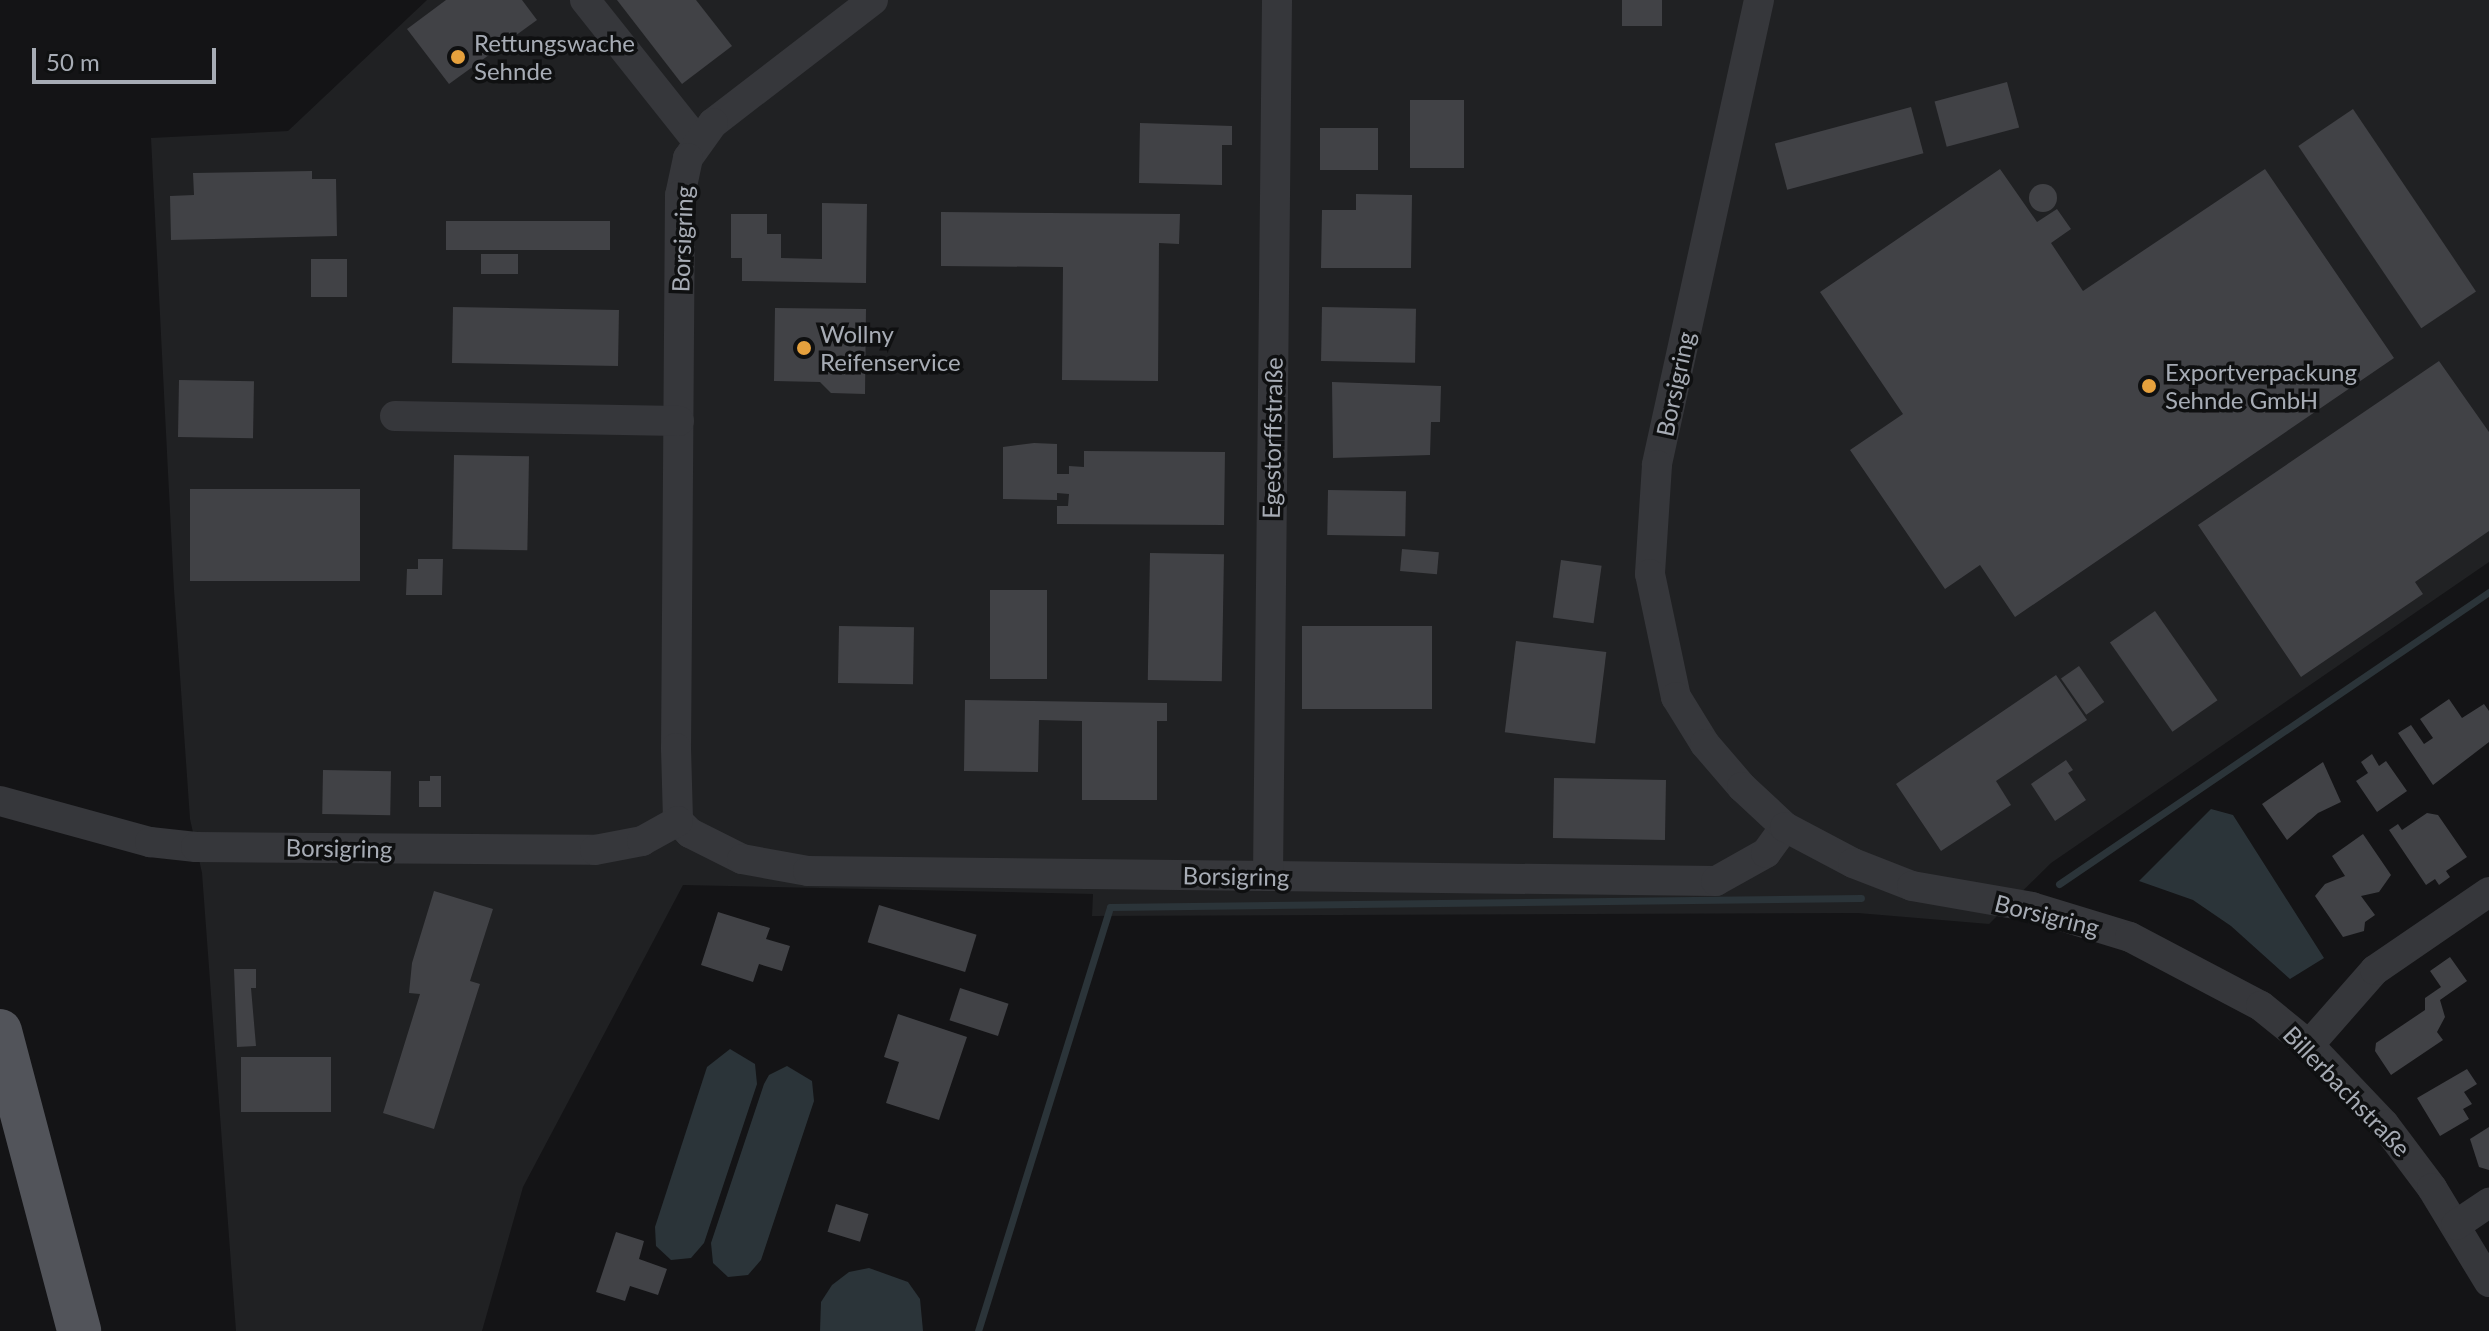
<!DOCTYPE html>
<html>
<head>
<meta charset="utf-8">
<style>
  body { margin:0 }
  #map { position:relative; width:2489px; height:1331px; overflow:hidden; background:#141416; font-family:Lato,sans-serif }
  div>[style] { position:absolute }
  .built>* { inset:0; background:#202123 }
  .water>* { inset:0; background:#2b3439 }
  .stream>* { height:7px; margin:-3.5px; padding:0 3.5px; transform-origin:3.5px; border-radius:3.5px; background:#2b3439 }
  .building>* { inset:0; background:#414246; transform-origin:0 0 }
  .round { border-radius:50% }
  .minor>* { height:30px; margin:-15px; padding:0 15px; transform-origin:15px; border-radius:15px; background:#36373b }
  .primary>* { height:44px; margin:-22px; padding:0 22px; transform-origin:22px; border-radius:22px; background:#52545a }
  .dots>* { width:22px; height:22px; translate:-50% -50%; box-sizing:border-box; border:4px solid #0f1011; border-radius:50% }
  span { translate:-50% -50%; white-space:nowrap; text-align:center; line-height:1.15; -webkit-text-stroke:7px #0f1011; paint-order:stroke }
  .poi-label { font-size:24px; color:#a7acb5 }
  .left { translate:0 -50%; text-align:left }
  .street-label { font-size:24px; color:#a7acb5 }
  .scale { position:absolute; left:32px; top:48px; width:184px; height:36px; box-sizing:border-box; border:4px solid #a7acb5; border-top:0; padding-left:10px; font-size:24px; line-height:28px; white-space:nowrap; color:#a7acb5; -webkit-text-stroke:6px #0f1011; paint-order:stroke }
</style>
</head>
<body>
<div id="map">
  <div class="built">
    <div style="clip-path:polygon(427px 0,2489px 0,2489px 562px,2051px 863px,1989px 924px,1858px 913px,1092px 916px,1093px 894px,683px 885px,523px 1187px,482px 1331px,236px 1331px,202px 873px,190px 819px,174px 590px,151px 138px,288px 131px)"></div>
  </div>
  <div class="water">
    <div style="clip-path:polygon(2211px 809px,2233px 815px,2324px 958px,2290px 979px,2231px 926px,2193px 900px,2139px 881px)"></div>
    <div style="clip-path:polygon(730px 1049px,755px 1064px,757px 1084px,704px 1243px,691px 1258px,671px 1260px,656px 1246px,655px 1227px,707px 1067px)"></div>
    <div style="clip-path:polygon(787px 1066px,812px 1081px,814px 1101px,761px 1260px,748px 1275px,728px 1277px,713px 1263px,711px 1243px,764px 1084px,769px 1075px)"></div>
    <div style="clip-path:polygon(869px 1268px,908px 1282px,920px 1299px,923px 1331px,820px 1331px,821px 1302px,832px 1285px,849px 1272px)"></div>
  </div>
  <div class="stream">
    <div style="left:2059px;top:884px;width:520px;rotate:-34.18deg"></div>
    <div style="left:978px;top:1331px;width:444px;rotate:-72.7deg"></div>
    <div style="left:1110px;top:907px;width:751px;rotate:-0.69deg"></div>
  </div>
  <div class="building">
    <div style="clip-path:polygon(446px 0,522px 0,537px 20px,449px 84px,407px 29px)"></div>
    <div style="clip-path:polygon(617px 0,696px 0,732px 46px,682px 84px)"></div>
    <div style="left:1622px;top:0;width:40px;height:26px"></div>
    <div style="left:2007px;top:82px;width:47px;height:75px;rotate:75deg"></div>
    <div style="left:1410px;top:100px;width:54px;height:68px"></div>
    <div style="left:1911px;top:107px;width:48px;height:141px;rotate:75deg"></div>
    <div style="left:2353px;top:109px;width:220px;height:66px;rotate:56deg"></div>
    <div style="clip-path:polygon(1140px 123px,1232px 126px,1232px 145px,1222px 145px,1222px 185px,1139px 183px)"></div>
    <div style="left:1320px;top:128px;width:58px;height:42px"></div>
    <div style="clip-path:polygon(2000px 169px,2037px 222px,2057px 209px,2071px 229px,2051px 243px,2083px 291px,2265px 169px,2394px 358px,2015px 617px,1980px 565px,1945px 589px,1850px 450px,1903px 414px,1820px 292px)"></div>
    <div style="clip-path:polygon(312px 171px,312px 179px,336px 179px,337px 236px,171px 240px,170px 196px,194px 195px,193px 173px)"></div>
    <div class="round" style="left:2029px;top:184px;width:28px;height:28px"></div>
    <div style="clip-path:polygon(1356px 194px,1412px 195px,1411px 268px,1321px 268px,1322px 210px,1356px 210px)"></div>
    <div style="clip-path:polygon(822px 203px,867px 204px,866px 283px,742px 281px,742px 258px,731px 258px,731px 214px,767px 214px,767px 234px,781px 234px,781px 258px,822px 259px)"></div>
    <div style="clip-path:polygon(941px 212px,1180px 214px,1179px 244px,1159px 243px,1158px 381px,1062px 380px,1063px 267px,941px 266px)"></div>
    <div style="left:446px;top:221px;width:164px;height:29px"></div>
    <div style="left:481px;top:254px;width:37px;height:20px"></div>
    <div style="left:311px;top:259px;width:36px;height:38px"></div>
    <div style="left:453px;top:307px;width:166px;height:56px;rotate:1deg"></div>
    <div style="left:1322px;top:307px;width:94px;height:54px;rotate:1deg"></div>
    <div style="clip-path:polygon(775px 308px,866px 309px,865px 394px,831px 393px,820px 382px,774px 381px)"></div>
    <div style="clip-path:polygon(2439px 361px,2489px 432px,2489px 531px,2415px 582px,2423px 594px,2301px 677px,2198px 525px)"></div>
    <div style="left:179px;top:380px;width:75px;height:57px;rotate:1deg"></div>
    <div style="clip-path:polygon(1332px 382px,1441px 386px,1440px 422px,1431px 422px,1430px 455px,1333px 458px)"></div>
    <div style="clip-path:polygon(1034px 443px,1057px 444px,1057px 474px,1069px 474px,1069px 466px,1084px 467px,1084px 451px,1225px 452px,1224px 525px,1057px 524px,1057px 506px,1068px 506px,1069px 494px,1057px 493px,1057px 500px,1003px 499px,1003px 447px)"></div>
    <div style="left:454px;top:455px;width:75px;height:94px;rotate:1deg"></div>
    <div style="left:190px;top:489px;width:170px;height:92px"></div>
    <div style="left:1328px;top:490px;width:78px;height:45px;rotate:1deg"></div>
    <div style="left:1402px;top:549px;width:37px;height:22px;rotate:5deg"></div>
    <div style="left:1150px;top:553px;width:74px;height:127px;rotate:1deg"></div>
    <div style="clip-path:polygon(418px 559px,443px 559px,442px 595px,406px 595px,407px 569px,418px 569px)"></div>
    <div style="left:1561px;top:560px;width:41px;height:58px;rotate:8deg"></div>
    <div style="left:990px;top:590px;width:57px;height:89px"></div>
    <div style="left:2155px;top:611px;width:109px;height:55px;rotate:55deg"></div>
    <div style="left:839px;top:626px;width:75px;height:57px;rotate:1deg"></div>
    <div style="left:1302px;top:626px;width:130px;height:83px"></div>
    <div style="left:1516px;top:641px;width:91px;height:92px;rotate:7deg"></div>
    <div style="left:2079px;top:666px;width:44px;height:22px;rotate:55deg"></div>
    <div style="clip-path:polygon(2056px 675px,2087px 720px,1996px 781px,2011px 805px,1941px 851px,1896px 784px)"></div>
    <div style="clip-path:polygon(2449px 699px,2462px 718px,2484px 704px,2489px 711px,2489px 742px,2433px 785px,2398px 733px,2411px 725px,2424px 744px,2433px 738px,2420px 719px)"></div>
    <div style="clip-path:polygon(965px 700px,1167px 703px,1167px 721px,1157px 721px,1157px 800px,1082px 800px,1082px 721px,1039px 720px,1038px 772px,964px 771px)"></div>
    <div style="clip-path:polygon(2372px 754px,2379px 766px,2386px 761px,2407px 791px,2377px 812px,2356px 781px,2368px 773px,2361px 762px)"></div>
    <div style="clip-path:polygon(2066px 760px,2073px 770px,2068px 773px,2086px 800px,2055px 821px,2031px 784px)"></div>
    <div style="clip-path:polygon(2323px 762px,2341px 802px,2318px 813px,2287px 840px,2262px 804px)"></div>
    <div style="left:323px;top:770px;width:68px;height:44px;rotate:1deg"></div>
    <div style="clip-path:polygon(430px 776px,441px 776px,441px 807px,419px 807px,419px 781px,430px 781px)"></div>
    <div style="left:1554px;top:778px;width:112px;height:60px;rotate:1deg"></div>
    <div style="clip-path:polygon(2427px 813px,2438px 815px,2467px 857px,2446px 871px,2450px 877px,2439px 885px,2435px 879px,2426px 885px,2389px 830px,2398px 824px,2402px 830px)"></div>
    <div style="clip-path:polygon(2363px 834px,2391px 875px,2379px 892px,2361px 896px,2375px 915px,2365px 922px,2364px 931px,2343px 937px,2315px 896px,2325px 884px,2345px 876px,2332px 856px)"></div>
    <div style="clip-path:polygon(434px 891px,493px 909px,470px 981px,480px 984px,434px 1129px,383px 1113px,420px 994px,409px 993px,412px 963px)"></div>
    <div style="left:879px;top:905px;width:102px;height:39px;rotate:17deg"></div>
    <div style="clip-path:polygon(718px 912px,770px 928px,766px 939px,790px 946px,782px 971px,759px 964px,753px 982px,701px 965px)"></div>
    <div style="clip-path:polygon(2450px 957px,2467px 981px,2440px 1000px,2445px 1017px,2437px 1032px,2443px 1040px,2391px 1075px,2375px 1051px,2376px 1043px,2425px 1010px,2425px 998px,2441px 987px,2430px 971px)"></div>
    <div style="clip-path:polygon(234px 969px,256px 969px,256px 988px,251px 988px,256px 1046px,237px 1047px)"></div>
    <div style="left:960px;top:988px;width:51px;height:34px;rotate:18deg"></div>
    <div style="clip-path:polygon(898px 1014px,967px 1037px,939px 1120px,886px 1103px,899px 1062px,884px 1057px)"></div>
    <div style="left:241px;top:1057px;width:90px;height:55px"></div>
    <div style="clip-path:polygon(2467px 1069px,2477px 1084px,2464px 1092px,2472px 1104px,2463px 1109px,2469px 1119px,2440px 1136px,2417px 1098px)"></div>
    <div style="clip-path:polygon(2489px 1127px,2489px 1170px,2479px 1167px,2470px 1139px)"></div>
    <div style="left:836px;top:1204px;width:34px;height:29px;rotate:17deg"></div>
    <div style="clip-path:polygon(616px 1232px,644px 1241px,639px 1259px,667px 1269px,658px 1295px,630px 1286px,625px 1301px,596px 1292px)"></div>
  </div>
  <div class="minor">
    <div style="left:585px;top:0;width:180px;rotate:51.5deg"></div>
    <div style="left:873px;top:0;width:202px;rotate:142.4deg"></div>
    <div style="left:713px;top:123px;width:43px;rotate:125.5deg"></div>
    <div style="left:688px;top:158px;width:38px;rotate:102deg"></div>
    <div style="left:680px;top:195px;width:553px;rotate:90.41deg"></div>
    <div style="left:676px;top:748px;width:73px;rotate:88.4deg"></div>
    <div style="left:678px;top:821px;width:17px;rotate:45deg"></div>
    <div style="left:690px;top:833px;width:58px;rotate:26.6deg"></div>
    <div style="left:742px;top:859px;width:67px;rotate:10.3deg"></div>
    <div style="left:808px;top:871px;width:908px;rotate:0.63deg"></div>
    <div style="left:1716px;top:881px;width:57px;rotate:-29.2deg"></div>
    <div style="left:1766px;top:853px;width:32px;rotate:-54deg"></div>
    <div style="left:1759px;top:0;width:476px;rotate:102.4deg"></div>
    <div style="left:1657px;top:465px;width:109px;rotate:93.7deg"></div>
    <div style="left:1650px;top:574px;width:126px;rotate:78.1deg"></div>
    <div style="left:1676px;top:697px;width:55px;rotate:58.3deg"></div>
    <div style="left:1705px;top:744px;width:57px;rotate:49.3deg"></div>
    <div style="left:1742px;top:787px;width:59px;rotate:42.9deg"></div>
    <div style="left:1785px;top:827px;width:77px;rotate:27.9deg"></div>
    <div style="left:1853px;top:863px;width:63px;rotate:21.3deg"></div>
    <div style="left:1912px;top:886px;width:122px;rotate:9.9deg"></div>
    <div style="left:2032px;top:907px;width:102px;rotate:17deg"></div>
    <div style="left:2130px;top:937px;width:148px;rotate:27.8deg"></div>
    <div style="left:2261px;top:1006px;width:62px;rotate:39.1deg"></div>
    <div style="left:2309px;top:1045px;width:109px;rotate:46.5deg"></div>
    <div style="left:2384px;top:1124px;width:80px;rotate:53.1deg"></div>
    <div style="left:2432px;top:1188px;width:110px;rotate:58.8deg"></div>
    <div style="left:395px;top:416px;width:284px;rotate:1deg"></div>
    <div style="left:0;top:801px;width:156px;rotate:15.3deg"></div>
    <div style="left:150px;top:842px;width:46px;rotate:6.2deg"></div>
    <div style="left:196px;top:847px;width:399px;rotate:0.4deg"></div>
    <div style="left:595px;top:850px;width:48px;rotate:-10.8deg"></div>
    <div style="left:642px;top:841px;width:41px;rotate:-29.1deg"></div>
    <div style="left:1268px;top:876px;width:876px;rotate:-89.41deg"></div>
    <div style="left:2309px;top:1045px;width:100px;rotate:-48.7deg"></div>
    <div style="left:2375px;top:970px;width:138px;rotate:-34.4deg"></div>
    <div style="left:2456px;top:1225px;width:40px;rotate:-34deg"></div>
  </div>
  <div class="primary">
    <div style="left:0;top:1031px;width:310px;rotate:75.2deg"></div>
  </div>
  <div class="dots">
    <div style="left:458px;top:57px;background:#e6a13d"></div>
    <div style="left:804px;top:348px;background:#e6a13d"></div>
    <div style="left:2149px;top:386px;background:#e6a13d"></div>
  </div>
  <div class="poi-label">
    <span class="left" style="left:474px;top:57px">Rettungswache<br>Sehnde</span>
    <span class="left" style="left:820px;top:348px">Wollny<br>Reifenservice</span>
    <span class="left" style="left:2165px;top:386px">Exportverpackung<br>Sehnde GmbH</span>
  </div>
  <div class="street-label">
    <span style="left:682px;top:239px;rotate:-88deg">Borsigring</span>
    <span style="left:1675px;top:384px;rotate:-78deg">Borsigring</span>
    <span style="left:1272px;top:438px;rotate:-89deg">Egestorffstraße</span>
    <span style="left:339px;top:848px;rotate:1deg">Borsigring</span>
    <span style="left:1236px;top:876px;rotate:1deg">Borsigring</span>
    <span style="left:2047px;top:915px;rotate:14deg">Borsigring</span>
    <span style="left:2347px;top:1091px;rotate:46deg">Billerbachstraße</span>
  </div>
  <div class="scale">50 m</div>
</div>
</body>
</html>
